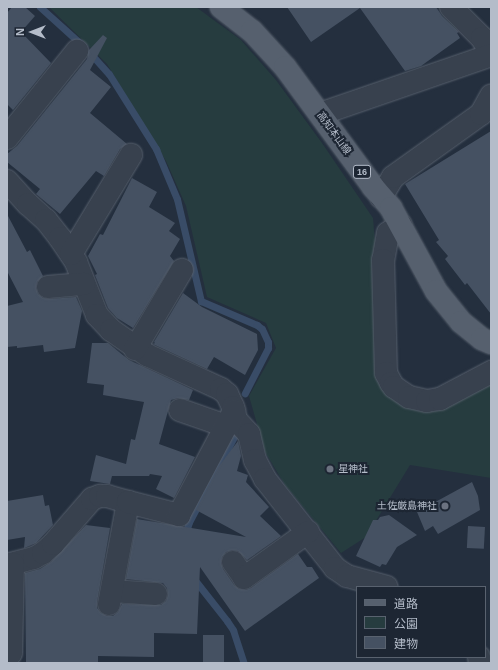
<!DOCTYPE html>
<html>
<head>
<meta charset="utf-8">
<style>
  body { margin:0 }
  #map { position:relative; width:498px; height:670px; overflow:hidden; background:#242f3e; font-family:Helvetica,"Noto Sans JP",sans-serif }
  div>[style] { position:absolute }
  .green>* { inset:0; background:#263c3f }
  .stream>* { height:7px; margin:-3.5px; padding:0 3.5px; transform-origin:3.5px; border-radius:3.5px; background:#394c67 }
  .building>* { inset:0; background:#455162; transform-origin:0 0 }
  .roads { filter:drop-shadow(0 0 1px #565f6c) drop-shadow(0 0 1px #565f6c) }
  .street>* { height:22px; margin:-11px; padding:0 11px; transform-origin:11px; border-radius:11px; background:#38414e }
  .primary>* { height:22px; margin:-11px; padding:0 11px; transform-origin:11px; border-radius:11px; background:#56606e }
  .dots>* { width:11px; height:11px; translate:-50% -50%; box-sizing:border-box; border:2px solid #1d2633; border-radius:50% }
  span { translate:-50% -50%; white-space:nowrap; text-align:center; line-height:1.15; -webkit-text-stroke:4px #1d2633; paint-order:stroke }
  .shield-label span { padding:1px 3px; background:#1d2633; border:1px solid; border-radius:3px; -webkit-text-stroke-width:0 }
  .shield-label { font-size:9px; color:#b4bcc9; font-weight:700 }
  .street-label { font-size:10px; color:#b4bcc9 }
  .poi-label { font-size:10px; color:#b4bcc9 }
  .left { translate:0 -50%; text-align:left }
  .right { translate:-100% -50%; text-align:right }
  .frame { position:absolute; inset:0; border:8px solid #b4bcc9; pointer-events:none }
  .legend { position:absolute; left:356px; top:586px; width:130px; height:72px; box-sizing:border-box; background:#1d2633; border:1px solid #59626f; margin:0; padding:5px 7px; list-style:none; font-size:12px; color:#b4bcc9 }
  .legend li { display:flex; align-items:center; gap:8px; height:20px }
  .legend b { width:20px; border:1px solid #59626f }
  .north { position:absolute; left:12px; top:12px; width:40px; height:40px; -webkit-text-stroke:3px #1d2633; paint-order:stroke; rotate:270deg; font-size:11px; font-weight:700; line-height:16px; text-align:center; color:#b4bcc9 }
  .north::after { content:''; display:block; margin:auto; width:14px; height:18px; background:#b4bcc9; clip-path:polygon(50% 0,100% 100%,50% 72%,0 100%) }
</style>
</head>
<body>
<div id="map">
  <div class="green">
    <div style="clip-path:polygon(49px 7px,196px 7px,241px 40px,276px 80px,322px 143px,373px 218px,376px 253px,378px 382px,399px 401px,416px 408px,438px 411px,491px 380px,491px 478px,410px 465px,366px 537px,341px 553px,285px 485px,265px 452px,249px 396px,276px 348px,266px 323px,207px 297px,186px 206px,166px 161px,107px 64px)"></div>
  </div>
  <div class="stream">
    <div style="left:40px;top:7px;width:58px;rotate:42.2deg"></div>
    <div style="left:90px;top:53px;width:28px;rotate:48deg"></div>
    <div style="left:109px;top:74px;width:89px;rotate:57.9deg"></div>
    <div style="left:156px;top:149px;width:54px;rotate:67.2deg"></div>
    <div style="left:177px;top:199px;width:105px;rotate:76.8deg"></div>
    <div style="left:201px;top:301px;width:61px;rotate:23.2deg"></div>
    <div style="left:257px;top:325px;width:6px;rotate:39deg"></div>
    <div style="left:262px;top:329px;width:14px;rotate:65deg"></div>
    <div style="left:268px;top:342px;width:6px;rotate:90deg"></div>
    <div style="left:268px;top:348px;width:51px;rotate:117.1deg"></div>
    <div style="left:185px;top:535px;width:14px;rotate:-73deg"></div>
    <div style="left:189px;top:522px;width:96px;rotate:-62.1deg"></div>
    <div style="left:194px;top:579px;width:53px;rotate:51.8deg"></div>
    <div style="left:227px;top:621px;width:11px;rotate:56deg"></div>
    <div style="left:233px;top:630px;width:35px;rotate:72deg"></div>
  </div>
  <div class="building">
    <div style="clip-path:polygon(12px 7px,25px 7px,35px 16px,21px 32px,51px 63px,13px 110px,7px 104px,7px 13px)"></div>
    <div style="clip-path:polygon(287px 7px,436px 7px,442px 16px,459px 32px,457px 33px,460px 38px,421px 66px,405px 71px,360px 8px,311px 42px)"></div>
    <div style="clip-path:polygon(103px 35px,107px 38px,90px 70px,111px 87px,90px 113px,127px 144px,120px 149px,104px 176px,96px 171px,60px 214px,36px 194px,40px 189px,7px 162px,7px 154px,17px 146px,87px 59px,89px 50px)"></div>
    <div style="clip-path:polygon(491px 131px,491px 314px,467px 283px,465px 285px,445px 259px,448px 256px,436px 242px,439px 240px,405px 184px)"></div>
    <div style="clip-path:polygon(132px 178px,157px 192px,149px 207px,175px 223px,169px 231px,180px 239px,170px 256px,174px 261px,133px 328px,117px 318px,108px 308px,95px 275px,97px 274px,88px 256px,100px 234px,103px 235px)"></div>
    <div style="clip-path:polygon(7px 214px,27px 252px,30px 250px,43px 276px,37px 282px,36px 288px,38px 294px,43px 298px,49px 299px,76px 297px,82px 311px,75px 348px,44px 352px,43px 345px,17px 348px,17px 346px,7px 347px,7px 306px,23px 302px,7px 271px)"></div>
    <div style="clip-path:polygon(183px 293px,202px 307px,257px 334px,258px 350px,245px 375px,214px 357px,207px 369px,153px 344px,155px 343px,154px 342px)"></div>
    <div style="clip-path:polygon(92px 343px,108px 343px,129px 360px,193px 390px,189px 400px,178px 398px,171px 400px,159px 444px,195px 457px,174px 498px,156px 489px,162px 476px,150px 474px,149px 476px,112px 476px,110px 484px,90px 481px,96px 455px,126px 464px,131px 439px,135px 440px,144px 402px,103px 395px,104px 385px,87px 383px)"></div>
    <div style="clip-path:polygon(238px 441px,241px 456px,237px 471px,248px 475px,246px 482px,269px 507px,260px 516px,281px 536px,247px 560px,238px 551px,232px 550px,226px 552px,222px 557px,221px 563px,223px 569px,234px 585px,239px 589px,246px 590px,251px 588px,298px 554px,307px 567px,312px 567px,319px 578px,245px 631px,200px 567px,197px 634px,154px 633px,154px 657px,98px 656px,98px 663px,26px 663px,25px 573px,40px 569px,51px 562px,86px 525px,110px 528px,97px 602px,97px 608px,101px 613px,107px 616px,113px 616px,118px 612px,122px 604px,161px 605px,166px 601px,168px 595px,167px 588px,163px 583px,126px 579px,137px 519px,246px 537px,196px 510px,219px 466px)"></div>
    <div style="clip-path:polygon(472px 482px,478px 496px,480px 510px,438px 534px,433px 526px,425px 531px,417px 512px)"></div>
    <div style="clip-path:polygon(43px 495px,45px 506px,49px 505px,53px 525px,36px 543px,29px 546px,24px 548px,25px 537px,7px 540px,7px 501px)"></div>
    <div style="clip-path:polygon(389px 515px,417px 535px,397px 547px,386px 565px,382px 564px,380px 567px,356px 556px,373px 520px,378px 520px,380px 517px)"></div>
    <div style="left:468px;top:526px;width:17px;height:22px;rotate:3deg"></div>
    <div style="left:224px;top:635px;width:28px;height:21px;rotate:90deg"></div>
  </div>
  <div class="roads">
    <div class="street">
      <div style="left:451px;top:7px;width:44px;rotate:45deg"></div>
      <div style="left:482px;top:38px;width:17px;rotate:59deg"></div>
      <div style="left:320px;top:114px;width:181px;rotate:-19deg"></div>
      <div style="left:7px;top:138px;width:112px;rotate:-51.2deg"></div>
      <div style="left:7px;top:181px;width:31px;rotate:48deg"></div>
      <div style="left:28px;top:204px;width:24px;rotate:42deg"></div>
      <div style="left:46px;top:220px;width:23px;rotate:52deg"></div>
      <div style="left:60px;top:238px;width:29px;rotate:56deg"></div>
      <div style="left:76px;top:262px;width:57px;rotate:68.4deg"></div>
      <div style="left:97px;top:315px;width:21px;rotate:47deg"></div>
      <div style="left:111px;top:330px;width:44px;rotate:34.8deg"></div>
      <div style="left:147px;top:355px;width:81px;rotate:24.7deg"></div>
      <div style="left:221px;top:389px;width:8px;rotate:40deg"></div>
      <div style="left:227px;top:394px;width:14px;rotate:65deg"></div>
      <div style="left:233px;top:407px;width:13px;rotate:77deg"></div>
      <div style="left:236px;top:420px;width:19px;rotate:47deg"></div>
      <div style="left:249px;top:434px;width:27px;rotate:77deg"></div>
      <div style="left:255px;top:460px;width:21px;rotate:62deg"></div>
      <div style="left:265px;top:479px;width:113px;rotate:51.8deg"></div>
      <div style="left:335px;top:568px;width:14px;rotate:34deg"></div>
      <div style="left:347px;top:576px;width:41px;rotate:15.4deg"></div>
      <div style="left:381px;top:197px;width:23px;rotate:-59deg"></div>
      <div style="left:393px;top:177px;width:108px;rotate:-35.6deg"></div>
      <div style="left:481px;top:114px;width:21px;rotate:-61deg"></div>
      <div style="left:401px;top:225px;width:15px;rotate:148deg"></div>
      <div style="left:388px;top:233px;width:27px;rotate:100deg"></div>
      <div style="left:383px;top:260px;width:113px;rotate:88.5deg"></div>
      <div style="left:386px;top:373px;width:11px;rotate:63deg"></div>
      <div style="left:391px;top:383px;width:5px;rotate:53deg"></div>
      <div style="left:394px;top:387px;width:18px;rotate:34deg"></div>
      <div style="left:409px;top:397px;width:18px;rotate:13deg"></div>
      <div style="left:427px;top:401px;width:13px;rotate:-9deg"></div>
      <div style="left:440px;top:399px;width:58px;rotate:-27.9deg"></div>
      <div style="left:71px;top:254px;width:116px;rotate:-58.8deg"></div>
      <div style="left:48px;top:287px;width:36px;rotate:-5deg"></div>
      <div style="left:135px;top:349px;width:92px;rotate:-59.3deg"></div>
      <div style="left:180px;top:410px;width:49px;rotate:19.2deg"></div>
      <div style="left:233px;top:562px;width:19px;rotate:55deg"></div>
      <div style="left:244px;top:578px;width:79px;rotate:-35.7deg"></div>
      <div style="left:7px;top:565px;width:28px;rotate:-15deg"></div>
      <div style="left:34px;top:558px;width:10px;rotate:-29deg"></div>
      <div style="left:43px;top:553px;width:13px;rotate:-42deg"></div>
      <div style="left:53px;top:544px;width:60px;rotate:-49.1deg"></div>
      <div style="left:92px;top:499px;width:9px;rotate:-21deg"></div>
      <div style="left:100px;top:496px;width:7px"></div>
      <div style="left:107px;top:496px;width:22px;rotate:16deg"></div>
      <div style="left:112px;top:591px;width:44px;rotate:3.9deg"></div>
      <div style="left:109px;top:604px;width:104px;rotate:-79.4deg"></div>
      <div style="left:128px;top:502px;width:53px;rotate:14.3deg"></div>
      <div style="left:179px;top:515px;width:118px;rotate:-62.1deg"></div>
      <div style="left:7px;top:655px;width:4px;rotate:-27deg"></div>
      <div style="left:11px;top:653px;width:89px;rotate:-88.7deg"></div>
      <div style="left:479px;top:657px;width:6px;rotate:81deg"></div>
    </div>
    <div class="primary">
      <div style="left:221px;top:7px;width:39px;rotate:38deg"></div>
      <div style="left:252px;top:31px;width:49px;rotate:47.5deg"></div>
      <div style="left:285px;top:67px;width:149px;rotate:53.7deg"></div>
      <div style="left:373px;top:187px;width:28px;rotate:49deg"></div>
      <div style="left:391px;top:208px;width:94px;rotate:61.5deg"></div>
      <div style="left:436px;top:291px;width:40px;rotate:51deg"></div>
      <div style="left:461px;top:322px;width:27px;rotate:39deg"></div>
      <div style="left:482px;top:339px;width:10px;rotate:24deg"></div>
    </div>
  </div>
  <div class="dots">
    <div style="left:330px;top:469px;background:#6b7280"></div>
    <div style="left:445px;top:506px;background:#6b7280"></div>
  </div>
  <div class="shield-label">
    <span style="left:362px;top:172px">16</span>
  </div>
  <div class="street-label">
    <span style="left:334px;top:133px;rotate:54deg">高知本山線</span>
  </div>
  <div class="poi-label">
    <span class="left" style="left:338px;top:469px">星神社</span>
    <span class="right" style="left:437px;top:506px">土佐厳島神社</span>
  </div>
  <div class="frame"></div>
  <ul class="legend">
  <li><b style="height:5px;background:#56606e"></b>道路</li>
  <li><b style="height:11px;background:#263c3f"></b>公園</li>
  <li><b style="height:11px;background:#455162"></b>建物</li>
  </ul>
  <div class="north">N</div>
</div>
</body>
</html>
